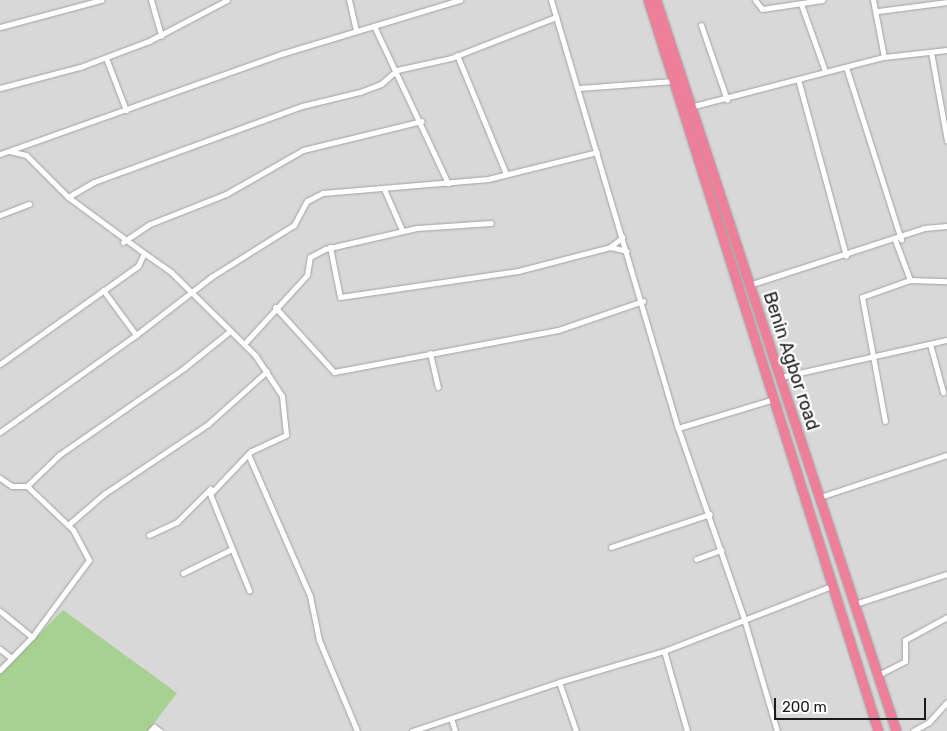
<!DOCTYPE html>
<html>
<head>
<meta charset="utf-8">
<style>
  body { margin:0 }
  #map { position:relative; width:947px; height:731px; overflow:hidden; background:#eee8df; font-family:Rubik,sans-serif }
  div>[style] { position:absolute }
  .residential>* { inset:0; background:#d9d8d8; transform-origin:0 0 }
  .forest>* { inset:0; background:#a6d190 }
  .roads { filter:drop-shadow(0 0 1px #a2a2a2) drop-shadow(0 0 1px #a2a2a2) }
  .street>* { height:5px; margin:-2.5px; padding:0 2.5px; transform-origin:2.5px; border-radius:2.5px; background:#fff }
  .highway>* { height:9px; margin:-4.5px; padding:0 4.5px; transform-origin:4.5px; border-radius:4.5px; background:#ed7f99 }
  span { translate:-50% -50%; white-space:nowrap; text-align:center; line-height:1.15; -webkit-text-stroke:4.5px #fff; paint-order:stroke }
  .street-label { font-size:18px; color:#1b1b1b }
  .scale { position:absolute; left:774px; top:698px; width:152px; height:22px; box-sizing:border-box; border:2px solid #1b1b1b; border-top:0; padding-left:6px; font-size:15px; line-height:18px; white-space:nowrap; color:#1b1b1b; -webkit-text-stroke:4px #fff; paint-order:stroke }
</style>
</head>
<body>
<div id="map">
  <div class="residential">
    <div style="left:0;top:0;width:947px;height:731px"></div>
  </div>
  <div class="forest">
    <div style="clip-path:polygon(63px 610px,177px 693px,148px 731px,0 731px,0 674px)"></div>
  </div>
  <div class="roads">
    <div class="street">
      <div style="left:151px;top:0;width:37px;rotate:74deg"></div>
      <div style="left:349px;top:0;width:31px;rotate:77deg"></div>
      <div style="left:551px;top:0;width:446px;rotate:73.5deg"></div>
      <div style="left:678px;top:428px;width:202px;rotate:70.9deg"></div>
      <div style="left:744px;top:619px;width:117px;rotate:73.6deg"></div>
      <div style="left:755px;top:0;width:11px;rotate:52deg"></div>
      <div style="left:762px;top:9px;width:61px;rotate:-8.5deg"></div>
      <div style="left:873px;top:0;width:58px;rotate:79.1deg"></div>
      <div style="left:801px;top:4px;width:71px;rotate:70.3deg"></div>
      <div style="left:878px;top:11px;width:70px;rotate:-7.4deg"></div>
      <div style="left:701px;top:25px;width:79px;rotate:70.9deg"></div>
      <div style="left:374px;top:26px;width:174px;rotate:64.8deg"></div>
      <div style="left:0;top:27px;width:105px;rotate:-15deg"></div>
      <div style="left:931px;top:52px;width:90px;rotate:79.8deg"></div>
      <div style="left:457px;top:55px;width:129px;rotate:67.6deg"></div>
      <div style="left:106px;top:58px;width:56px;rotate:69deg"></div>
      <div style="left:846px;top:67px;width:181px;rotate:72.3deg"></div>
      <div style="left:798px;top:79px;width:183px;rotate:74.8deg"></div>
      <div style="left:0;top:88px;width:83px;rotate:-14.7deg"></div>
      <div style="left:80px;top:67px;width:74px;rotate:-20.6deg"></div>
      <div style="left:149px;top:41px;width:88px;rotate:-27.7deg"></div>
      <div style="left:579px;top:88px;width:95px;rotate:-4.2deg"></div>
      <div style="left:690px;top:107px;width:200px;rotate:-14.5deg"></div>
      <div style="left:884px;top:57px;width:63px;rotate:-6.3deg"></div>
      <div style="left:0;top:154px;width:298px;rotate:-19.6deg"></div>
      <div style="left:281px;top:54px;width:187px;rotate:-16.8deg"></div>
      <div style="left:384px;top:189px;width:45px;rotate:66.3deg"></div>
      <div style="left:68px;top:197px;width:30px;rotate:-30deg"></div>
      <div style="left:94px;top:182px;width:221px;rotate:-20.1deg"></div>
      <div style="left:302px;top:106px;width:60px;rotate:-13.6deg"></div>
      <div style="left:360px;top:92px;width:22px;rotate:-21deg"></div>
      <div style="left:381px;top:84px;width:21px;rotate:-41deg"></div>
      <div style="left:397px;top:70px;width:55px;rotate:-12.5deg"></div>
      <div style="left:451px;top:58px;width:113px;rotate:-21.3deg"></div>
      <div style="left:0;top:215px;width:31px;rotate:-21deg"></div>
      <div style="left:895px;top:240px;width:43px;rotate:69.4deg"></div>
      <div style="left:123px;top:242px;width:32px;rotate:-34deg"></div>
      <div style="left:150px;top:224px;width:82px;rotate:-21.5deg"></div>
      <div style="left:226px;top:194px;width:89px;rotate:-29.7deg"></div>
      <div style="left:303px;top:150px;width:122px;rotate:-13.7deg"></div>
      <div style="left:330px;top:247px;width:51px;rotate:78.7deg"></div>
      <div style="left:340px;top:297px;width:180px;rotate:-8.3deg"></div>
      <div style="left:518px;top:271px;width:95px;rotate:-14.6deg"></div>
      <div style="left:610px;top:247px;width:16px;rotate:-38deg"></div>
      <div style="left:610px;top:247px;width:17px;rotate:13deg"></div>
      <div style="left:144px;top:253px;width:33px;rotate:35deg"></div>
      <div style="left:171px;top:272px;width:118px;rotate:44.7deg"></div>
      <div style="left:255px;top:355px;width:49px;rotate:56.6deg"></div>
      <div style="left:282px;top:396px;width:39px;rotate:84deg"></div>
      <div style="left:286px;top:435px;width:38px;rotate:155deg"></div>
      <div style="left:251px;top:451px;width:59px;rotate:133.6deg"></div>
      <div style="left:210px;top:494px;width:104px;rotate:67.9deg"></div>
      <div style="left:749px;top:285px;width:184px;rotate:-18deg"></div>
      <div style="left:924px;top:228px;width:23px;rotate:-5deg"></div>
      <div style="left:103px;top:290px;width:56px;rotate:53.7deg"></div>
      <div style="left:136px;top:335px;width:95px;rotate:-37.7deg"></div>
      <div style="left:211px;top:277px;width:98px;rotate:-32.1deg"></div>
      <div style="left:294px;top:225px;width:27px;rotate:-62deg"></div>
      <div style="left:307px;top:201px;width:18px;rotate:-27deg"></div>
      <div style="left:323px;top:193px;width:166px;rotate:-4.8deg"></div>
      <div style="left:488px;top:179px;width:112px;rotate:-13.9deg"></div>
      <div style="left:275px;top:307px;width:88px;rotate:47.8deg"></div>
      <div style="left:334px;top:372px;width:228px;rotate:-10.6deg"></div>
      <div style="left:558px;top:330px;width:90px;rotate:-18.8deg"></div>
      <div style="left:244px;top:344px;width:93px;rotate:-47.6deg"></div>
      <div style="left:307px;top:275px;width:18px;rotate:-81deg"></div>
      <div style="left:310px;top:257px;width:17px;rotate:-28deg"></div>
      <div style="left:325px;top:249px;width:94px;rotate:-12.9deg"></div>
      <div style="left:417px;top:228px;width:74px;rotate:-3.9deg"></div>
      <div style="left:930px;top:344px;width:50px;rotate:74.8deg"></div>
      <div style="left:430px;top:353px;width:35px;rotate:77deg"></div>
      <div style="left:0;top:364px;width:169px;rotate:-35.4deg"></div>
      <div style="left:138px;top:266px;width:14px;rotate:-65deg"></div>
      <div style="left:144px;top:253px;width:94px;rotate:-143.6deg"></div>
      <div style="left:68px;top:197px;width:59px;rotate:-135deg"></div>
      <div style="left:26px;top:155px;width:17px;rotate:-167deg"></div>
      <div style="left:781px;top:377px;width:170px;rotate:-12.6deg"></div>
      <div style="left:885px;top:421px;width:126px;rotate:-100.5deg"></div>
      <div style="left:862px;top:297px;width:51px;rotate:-19.5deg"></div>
      <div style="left:910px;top:280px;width:37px;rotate:2deg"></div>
      <div style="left:678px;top:428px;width:100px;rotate:-16.8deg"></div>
      <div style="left:0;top:432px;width:167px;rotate:-35.5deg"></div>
      <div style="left:248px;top:454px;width:155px;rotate:66.4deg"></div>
      <div style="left:310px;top:596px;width:45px;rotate:78.4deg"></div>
      <div style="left:319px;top:640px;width:99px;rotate:67.3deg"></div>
      <div style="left:0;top:478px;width:14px;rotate:34deg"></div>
      <div style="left:12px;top:486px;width:15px"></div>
      <div style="left:27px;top:486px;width:64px;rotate:43.7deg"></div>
      <div style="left:73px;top:530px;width:34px;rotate:62deg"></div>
      <div style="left:89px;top:560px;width:96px;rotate:126.5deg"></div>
      <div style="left:32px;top:637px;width:46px;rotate:134.1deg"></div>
      <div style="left:27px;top:486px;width:45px;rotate:-44.1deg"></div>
      <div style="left:59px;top:455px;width:152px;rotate:-34.8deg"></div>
      <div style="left:184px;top:368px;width:59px;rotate:-38.8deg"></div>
      <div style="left:820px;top:497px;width:134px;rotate:-18.3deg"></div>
      <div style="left:68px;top:525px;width:48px;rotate:-40.7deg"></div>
      <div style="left:104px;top:494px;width:125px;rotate:-33.9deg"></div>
      <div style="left:208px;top:424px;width:79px;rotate:-41.9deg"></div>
      <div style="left:149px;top:535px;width:31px;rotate:-25deg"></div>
      <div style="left:177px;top:522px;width:47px;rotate:-45deg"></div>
      <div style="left:611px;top:547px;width:104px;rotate:-18.4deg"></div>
      <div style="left:696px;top:559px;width:27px;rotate:-20deg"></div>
      <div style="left:183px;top:573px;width:55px;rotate:-26.1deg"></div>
      <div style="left:855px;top:604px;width:97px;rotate:-18.1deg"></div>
      <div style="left:0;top:611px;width:41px;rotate:39.1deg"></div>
      <div style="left:0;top:649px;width:14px;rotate:39deg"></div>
      <div style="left:878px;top:675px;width:30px;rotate:-27deg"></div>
      <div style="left:905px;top:661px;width:21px;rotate:-90deg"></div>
      <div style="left:905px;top:640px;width:48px;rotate:-28.7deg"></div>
      <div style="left:451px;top:718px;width:14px;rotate:73deg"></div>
      <div style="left:150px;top:731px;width:6px;rotate:-45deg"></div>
      <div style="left:154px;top:727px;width:7px;rotate:34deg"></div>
      <div style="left:412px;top:731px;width:155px;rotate:-18.4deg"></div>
      <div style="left:576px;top:731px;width:52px;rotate:-109.1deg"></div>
      <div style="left:559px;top:682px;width:109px;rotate:-16.4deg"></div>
      <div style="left:687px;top:731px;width:83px;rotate:-106deg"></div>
      <div style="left:664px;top:651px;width:182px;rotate:-21.2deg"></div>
      <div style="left:913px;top:731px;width:18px;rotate:-29deg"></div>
      <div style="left:929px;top:722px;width:27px;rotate:-48deg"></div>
    </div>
    <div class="highway">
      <div style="left:648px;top:0;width:766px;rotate:72.53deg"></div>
      <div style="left:656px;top:0;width:769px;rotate:71.82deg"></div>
    </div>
  </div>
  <div class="street-label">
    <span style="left:791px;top:361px;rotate:72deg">Benin Agbor road</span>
  </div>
  <div class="scale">200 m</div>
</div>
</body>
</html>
